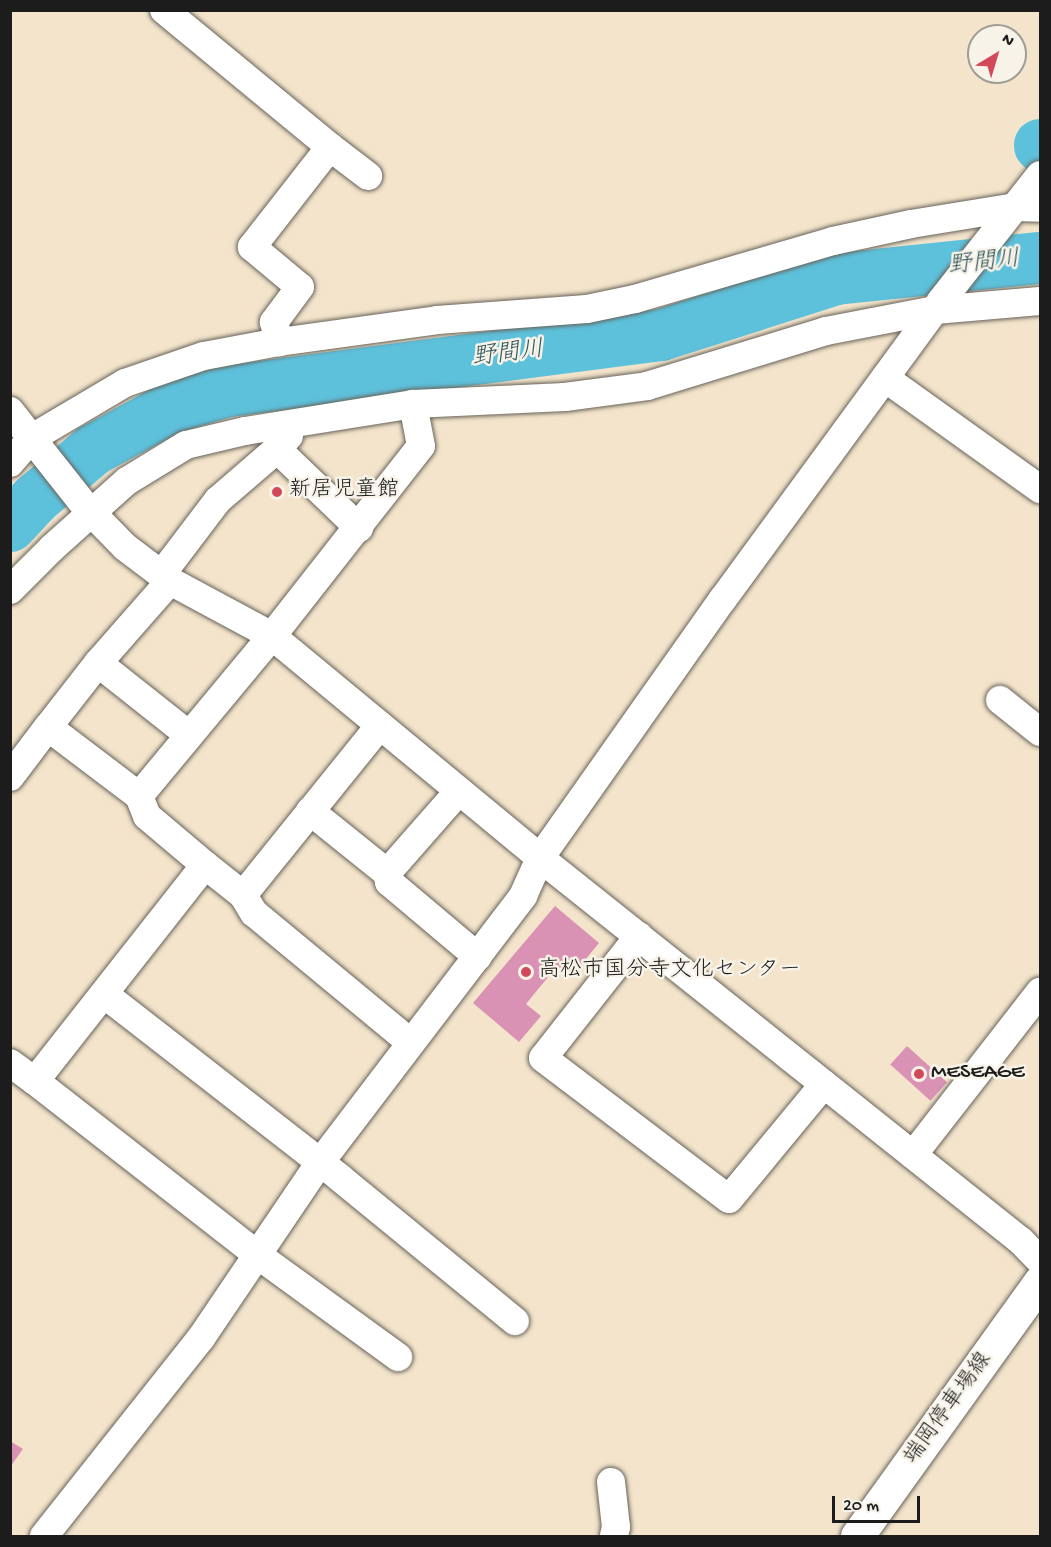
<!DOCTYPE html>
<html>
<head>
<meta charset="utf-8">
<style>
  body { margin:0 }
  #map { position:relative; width:1051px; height:1547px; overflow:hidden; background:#f3e4cb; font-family:"Gochi Hand","Klee One",sans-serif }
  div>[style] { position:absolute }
  .river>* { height:52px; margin:-26px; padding:0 26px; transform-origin:26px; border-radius:26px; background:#5ec1dc }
  .building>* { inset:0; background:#da92b4; transform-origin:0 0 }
  .roads { filter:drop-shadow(0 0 2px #676259) drop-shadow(0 0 2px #676259) }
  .street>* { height:28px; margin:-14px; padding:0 14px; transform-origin:14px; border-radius:14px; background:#fff }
  .secondary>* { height:33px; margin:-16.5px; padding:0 16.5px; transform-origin:16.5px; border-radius:16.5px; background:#fff }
  .dots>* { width:16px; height:16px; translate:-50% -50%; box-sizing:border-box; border:3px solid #f7f3e8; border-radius:50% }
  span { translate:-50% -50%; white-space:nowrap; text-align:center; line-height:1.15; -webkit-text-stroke:5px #f7f3e8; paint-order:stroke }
  .poi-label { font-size:22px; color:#1c1c1c }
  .left { translate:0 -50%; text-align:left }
  .street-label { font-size:22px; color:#1c1c1c }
  .water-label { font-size:24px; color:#33565f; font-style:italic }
  .frame { position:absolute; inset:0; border:12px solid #1c1c1c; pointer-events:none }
  .north { position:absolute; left:967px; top:24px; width:60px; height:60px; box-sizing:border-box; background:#f7f3e8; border:2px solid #9f9d96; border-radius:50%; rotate:38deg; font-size:16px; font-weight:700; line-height:24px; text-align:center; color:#1c1c1c }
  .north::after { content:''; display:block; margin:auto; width:21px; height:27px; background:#d1495b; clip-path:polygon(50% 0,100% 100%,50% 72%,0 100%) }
  .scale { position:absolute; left:832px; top:1496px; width:88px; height:27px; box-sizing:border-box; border:3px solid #1c1c1c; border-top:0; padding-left:8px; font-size:18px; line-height:21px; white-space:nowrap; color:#1c1c1c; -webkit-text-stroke:4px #f7f3e8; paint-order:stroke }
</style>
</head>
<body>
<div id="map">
  <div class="river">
    <div style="left:1040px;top:146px;width:1px;rotate:-90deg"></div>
    <div style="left:10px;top:526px;width:35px;rotate:-47deg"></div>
    <div style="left:34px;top:500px;width:77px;rotate:-40.3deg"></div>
    <div style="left:93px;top:450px;width:88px;rotate:-28.6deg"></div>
    <div style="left:170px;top:408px;width:61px;rotate:-16.1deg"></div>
    <div style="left:229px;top:391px;width:436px;rotate:-7.4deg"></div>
    <div style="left:661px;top:335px;width:184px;rotate:-17.7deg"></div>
    <div style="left:836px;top:279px;width:205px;rotate:-5.9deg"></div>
  </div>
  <div class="building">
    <div style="clip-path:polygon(555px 906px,599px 943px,571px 977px,557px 966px,526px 1004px,541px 1016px,519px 1042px,473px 1003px)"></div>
    <div style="left:907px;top:1046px;width:54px;height:25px;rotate:42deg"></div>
    <div style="clip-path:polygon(10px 1441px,23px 1449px,10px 1467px)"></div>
  </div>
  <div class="roads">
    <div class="street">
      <div style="left:164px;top:10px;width:215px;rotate:39.5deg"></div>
      <div style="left:330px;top:147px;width:127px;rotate:128deg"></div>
      <div style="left:252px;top:247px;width:62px;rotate:39.8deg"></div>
      <div style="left:300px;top:287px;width:44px;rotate:126.6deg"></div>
      <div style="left:274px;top:322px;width:21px;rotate:76deg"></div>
      <div style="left:330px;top:147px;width:48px;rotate:37.3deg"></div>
      <div style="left:885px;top:378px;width:191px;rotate:35.6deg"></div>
      <div style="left:10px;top:411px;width:121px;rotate:51.7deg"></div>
      <div style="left:85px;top:506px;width:57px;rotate:45.7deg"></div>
      <div style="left:125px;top:547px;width:56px;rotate:37.1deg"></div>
      <div style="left:170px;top:581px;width:116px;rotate:28.3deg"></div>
      <div style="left:272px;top:636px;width:348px;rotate:39.6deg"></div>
      <div style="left:540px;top:858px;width:615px;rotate:38.53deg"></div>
      <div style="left:1021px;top:1241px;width:28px;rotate:46deg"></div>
      <div style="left:289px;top:436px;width:18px;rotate:133deg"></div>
      <div style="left:277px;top:449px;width:114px;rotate:43.9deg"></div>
      <div style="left:10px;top:463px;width:33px;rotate:-49deg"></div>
      <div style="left:32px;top:438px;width:108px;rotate:-30.6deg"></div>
      <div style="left:125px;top:383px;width:83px;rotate:-18.9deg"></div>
      <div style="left:204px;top:356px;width:76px;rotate:-10.6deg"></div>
      <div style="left:279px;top:342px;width:160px;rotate:-7.9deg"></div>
      <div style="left:437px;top:320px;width:150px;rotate:-4.2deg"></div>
      <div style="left:587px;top:309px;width:49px;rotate:-11.8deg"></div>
      <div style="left:635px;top:299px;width:206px;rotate:-16.3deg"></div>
      <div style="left:833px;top:241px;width:80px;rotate:-12.3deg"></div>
      <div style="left:911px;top:224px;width:106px;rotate:-9.2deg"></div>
      <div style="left:1016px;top:207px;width:24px;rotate:2deg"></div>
      <div style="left:161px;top:575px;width:94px;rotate:-52.8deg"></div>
      <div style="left:218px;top:500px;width:78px;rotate:-40.8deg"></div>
      <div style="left:10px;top:590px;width:59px;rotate:-45deg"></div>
      <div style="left:52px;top:548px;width:101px;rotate:-41.8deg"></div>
      <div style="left:127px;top:481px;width:69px;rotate:-31.4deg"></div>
      <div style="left:186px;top:445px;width:61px;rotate:-13.3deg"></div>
      <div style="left:245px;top:431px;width:170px;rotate:-9.1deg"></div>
      <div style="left:413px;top:404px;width:152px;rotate:-2.6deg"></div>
      <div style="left:565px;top:397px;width:83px;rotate:-7.6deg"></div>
      <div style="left:647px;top:386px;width:187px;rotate:-17.1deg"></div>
      <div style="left:826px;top:331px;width:111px;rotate:-10.9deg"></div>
      <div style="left:935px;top:310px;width:105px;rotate:-4.9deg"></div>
      <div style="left:98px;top:663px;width:109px;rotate:-48.7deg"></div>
      <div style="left:1000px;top:700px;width:51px;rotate:38.7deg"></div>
      <div style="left:48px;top:727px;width:81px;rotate:-52deg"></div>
      <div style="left:98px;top:663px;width:116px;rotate:38.4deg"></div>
      <div style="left:10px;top:777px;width:63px;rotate:-52.8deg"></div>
      <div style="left:48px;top:727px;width:114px;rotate:37.2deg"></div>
      <div style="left:310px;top:811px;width:99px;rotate:38.8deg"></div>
      <div style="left:387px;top:873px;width:9px;rotate:77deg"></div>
      <div style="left:389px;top:882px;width:116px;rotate:40.1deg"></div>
      <div style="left:205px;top:865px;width:48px;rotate:38.3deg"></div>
      <div style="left:243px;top:895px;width:218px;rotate:-51.1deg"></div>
      <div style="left:387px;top:873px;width:109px;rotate:-48.7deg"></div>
      <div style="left:243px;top:895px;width:21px;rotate:59deg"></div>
      <div style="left:254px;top:913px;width:202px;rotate:39.6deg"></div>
      <div style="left:639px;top:936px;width:155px;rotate:128.2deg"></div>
      <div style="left:543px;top:1058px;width:233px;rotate:37.2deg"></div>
      <div style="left:729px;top:1199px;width:149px;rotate:-50.4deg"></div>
      <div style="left:104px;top:994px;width:299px;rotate:37.9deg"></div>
      <div style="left:340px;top:1178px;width:226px;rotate:39.3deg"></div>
      <div style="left:10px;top:1063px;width:31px;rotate:36deg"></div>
      <div style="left:35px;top:1081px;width:275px;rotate:-51.8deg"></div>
      <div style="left:205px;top:865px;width:76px;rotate:-139.8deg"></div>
      <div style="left:147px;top:816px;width:22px;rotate:-112deg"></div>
      <div style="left:139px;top:796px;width:208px;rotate:-50.3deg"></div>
      <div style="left:272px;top:636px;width:241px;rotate:-51.9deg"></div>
      <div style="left:421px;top:446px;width:43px;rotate:-100.8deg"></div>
      <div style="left:35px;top:1081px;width:284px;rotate:38deg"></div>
      <div style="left:259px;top:1256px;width:172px;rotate:36deg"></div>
      <div style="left:913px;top:1155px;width:207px;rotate:-52.1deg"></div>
      <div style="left:611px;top:1482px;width:45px;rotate:83.7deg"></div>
      <div style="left:616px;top:1527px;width:9px;rotate:103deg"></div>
      <div style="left:44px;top:1536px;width:253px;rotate:-51.6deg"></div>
      <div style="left:201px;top:1338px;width:210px;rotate:-55.9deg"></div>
      <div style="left:319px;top:1164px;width:337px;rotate:-52.7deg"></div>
      <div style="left:523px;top:896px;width:42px;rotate:-65.9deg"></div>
      <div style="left:540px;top:858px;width:317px;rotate:-54.8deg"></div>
      <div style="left:723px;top:599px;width:369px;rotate:-53.8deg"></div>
      <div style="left:941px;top:301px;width:160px;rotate:-51.8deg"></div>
    </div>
    <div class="secondary">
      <div style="left:857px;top:1536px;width:314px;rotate:-54.3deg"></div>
    </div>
  </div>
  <div class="dots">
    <div style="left:277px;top:492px;background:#d1495b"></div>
    <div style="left:526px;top:972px;background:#d1495b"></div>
    <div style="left:919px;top:1074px;background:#d1495b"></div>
  </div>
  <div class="poi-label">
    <span class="left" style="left:289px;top:492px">新居児童館</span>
    <span class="left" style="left:538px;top:972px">高松市国分寺文化センター</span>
    <span class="left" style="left:931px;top:1074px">MESEAGE</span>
  </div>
  <div class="street-label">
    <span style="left:949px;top:1409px;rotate:-54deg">端岡停車場線</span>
  </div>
  <div class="water-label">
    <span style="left:984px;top:264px;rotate:-6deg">野間川</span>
    <span style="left:508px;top:355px;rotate:-7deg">野間川</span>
  </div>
  <div class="frame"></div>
  <div class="north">N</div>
  <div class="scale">20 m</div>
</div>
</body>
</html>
